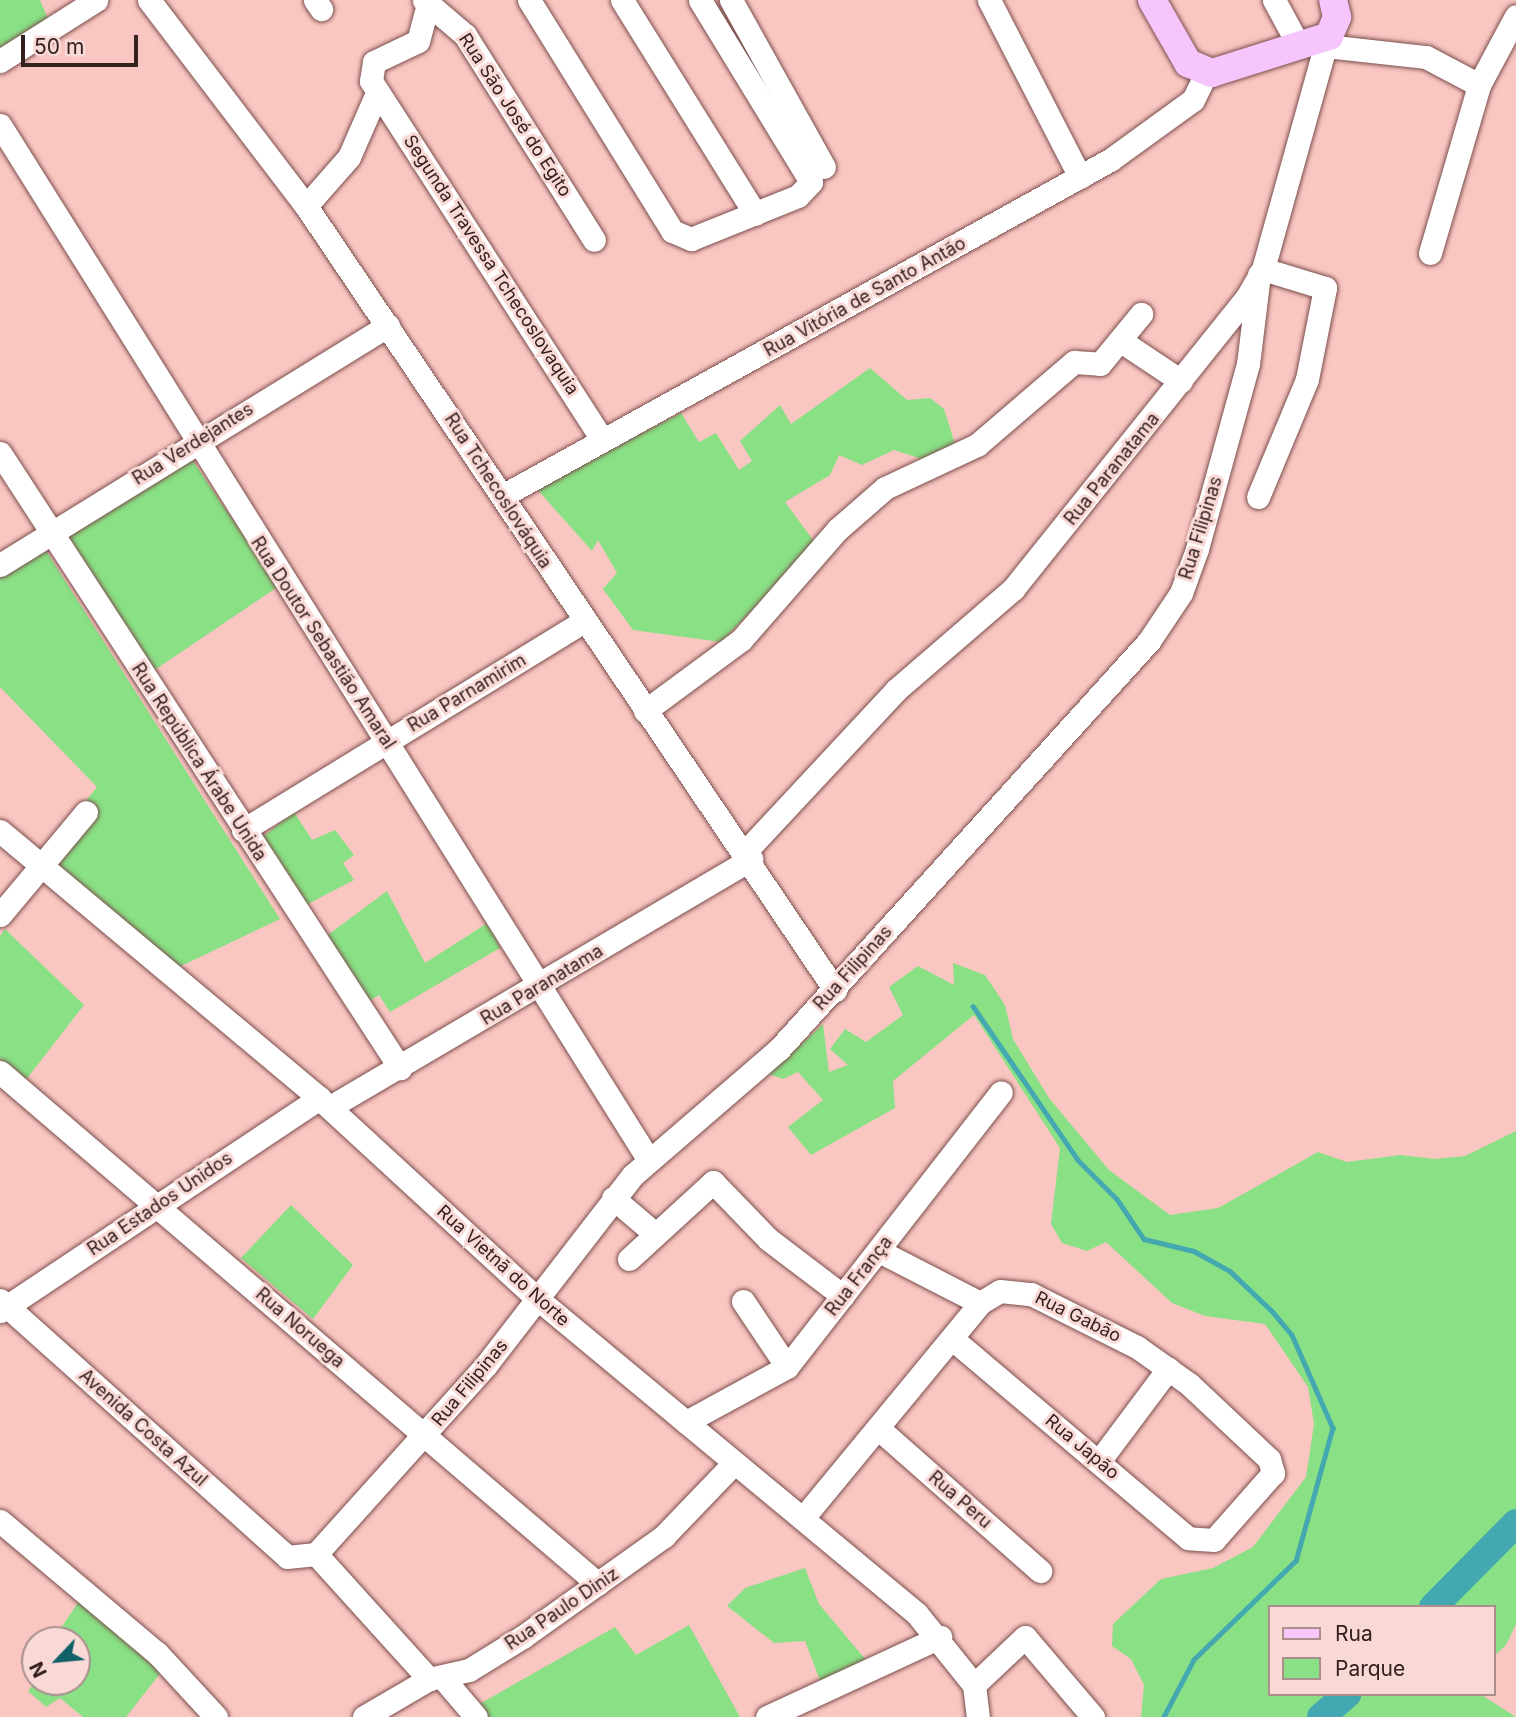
<!DOCTYPE html>
<html>
<head>
<meta charset="utf-8">
<style>
  body { margin:0 }
  #map { position:relative; width:1516px; height:1717px; overflow:hidden; background:#fac6c2; font-family:Inter,sans-serif }
  div>[style] { position:absolute }
  .green>* { inset:0; background:#89e085; transform-origin:0 0 }
  .stream>* { height:4.5px; margin:-2.25px; padding:0 2.25px; transform-origin:2.25px; border-radius:2.25px; background:#43a8b0 }
  .river>* { height:28px; margin:-14px; padding:0 14px; transform-origin:14px; border-radius:14px; background:#43a8b0 }
  .roads { filter:drop-shadow(0 0 2px #7b4f4c) drop-shadow(0 0 2px #7b4f4c) }
  .minor>* { height:23px; margin:-11.5px; padding:0 11.5px; transform-origin:11.5px; border-radius:11.5px; background:#fff }
  .major>* { height:28px; margin:-14px; padding:0 14px; transform-origin:14px; border-radius:14px; background:#f6c5fc }
  span { translate:-50% -50%; white-space:nowrap; text-align:center; line-height:1.15; -webkit-text-stroke:6px #f9d9d6; paint-order:stroke }
  .street-label { font-size:18px; color:#33201f }
  .legend { position:absolute; left:1268px; top:1605px; width:228px; height:91px; box-sizing:border-box; background:#f9d9d6; border:2px solid #aa8f8d; margin:0; padding:9px 12px; list-style:none; font-size:21px; color:#33201f }
  .legend li { display:flex; align-items:center; gap:14px; height:35px }
  .legend b { width:35px; border:2px solid #aa8f8d }
  .north { position:absolute; left:21px; top:1626px; width:70px; height:70px; box-sizing:border-box; background:#f9d9d6; border:2px solid #aa8f8d; border-radius:50%; rotate:244deg; font-size:19px; font-weight:700; line-height:28px; text-align:center; color:#33201f }
  .north::after { content:''; display:block; margin:auto; width:24px; height:32px; background:#106167; clip-path:polygon(50% 0,100% 100%,50% 72%,0 100%) }
  .scale { position:absolute; left:21px; top:35px; width:117px; height:32px; box-sizing:border-box; border:4px solid #33201f; border-top:0; padding-left:9px; font-size:21px; line-height:24px; white-space:nowrap; color:#33201f; -webkit-text-stroke:5px #f9d9d6; paint-order:stroke }
</style>
</head>
<body>
<div id="map">
  <div class="green">
    <div style="clip-path:polygon(0 0,40px 0,48px 19px,0 52px)"></div>
    <div style="clip-path:polygon(870px 368px,907px 400px,930px 398px,944px 409px,956px 447px,925px 460px,894px 450px,862px 465px,839px 455px,830px 475px,785px 502px,816px 544px,721px 642px,633px 630px,603px 589px,617px 573px,598px 540px,592px 551px,536px 488px,681px 413px,699px 442px,716px 433px,739px 470px,752px 461px,740px 441px,780px 405px,791px 424px)"></div>
    <div style="left:189px;top:455px;width:159px;height:151px;rotate:56deg"></div>
    <div style="clip-path:polygon(43px 546px,280px 919px,179px 967px,43px 854px,97px 787px,0 687px,0 575px)"></div>
    <div style="clip-path:polygon(294px 812px,312px 840px,335px 830px,354px 855px,343px 863px,354px 880px,304px 906px,260px 839px)"></div>
    <div style="clip-path:polygon(387px 891px,425px 963px,489px 922px,500px 948px,390px 1012px,379px 995px,368px 1002px,325px 937px)"></div>
    <div style="clip-path:polygon(5px 929px,84px 1005px,25px 1081px,0 1059px,0 936px)"></div>
    <div style="clip-path:polygon(953px 963px,985px 975px,1005px 1005px,1013px 1039px,1049px 1098px,1109px 1170px,1170px 1215px,1218px 1208px,1318px 1152px,1347px 1162px,1400px 1155px,1435px 1159px,1465px 1156px,1516px 1131px,1516px 1624px,1506px 1645px,1493px 1657px,1493px 1607px,1269px 1607px,1269px 1694px,1480px 1694px,1516px 1717px,1141px 1717px,1144px 1685px,1131px 1659px,1112px 1646px,1113px 1624px,1161px 1579px,1213px 1568px,1253px 1547px,1306px 1477px,1314px 1424px,1308px 1387px,1265px 1324px,1205px 1316px,1172px 1303px,1106px 1242px,1087px 1251px,1062px 1243px,1051px 1224px,1060px 1148px,974px 1015px,893px 1081px,895px 1108px,811px 1155px,788px 1127px,823px 1100px,798px 1072px,783px 1079px,769px 1074px,823px 1024px,829px 1072px,848px 1065px,830px 1049px,845px 1029px,866px 1042px,903px 1015px,889px 987px,918px 966px,954px 985px)"></div>
    <div style="clip-path:polygon(291px 1205px,353px 1265px,313px 1319px,241px 1258px)"></div>
    <div style="clip-path:polygon(805px 1568px,819px 1604px,866px 1660px,821px 1683px,805px 1641px,774px 1643px,727px 1606px,745px 1588px)"></div>
    <div style="clip-path:polygon(79px 1601px,162px 1671px,126px 1717px,83px 1717px,60px 1698px,46px 1707px,28px 1691px,35px 1682px,77px 1682px,77px 1640px,57px 1634px)"></div>
    <div style="clip-path:polygon(689px 1625px,740px 1717px,486px 1717px,476px 1706px,615px 1627px,636px 1655px)"></div>
  </div>
  <div class="stream">
    <div style="left:973px;top:1006px;width:186px;rotate:55.7deg"></div>
    <div style="left:1078px;top:1160px;width:55px;rotate:45deg"></div>
    <div style="left:1117px;top:1199px;width:48px;rotate:56deg"></div>
    <div style="left:1144px;top:1239px;width:51px;rotate:13.5deg"></div>
    <div style="left:1194px;top:1251px;width:41px;rotate:29.1deg"></div>
    <div style="left:1230px;top:1271px;width:58px;rotate:43.6deg"></div>
    <div style="left:1272px;top:1311px;width:31px;rotate:50deg"></div>
    <div style="left:1292px;top:1335px;width:102px;rotate:66.2deg"></div>
    <div style="left:1333px;top:1428px;width:138px;rotate:105.5deg"></div>
    <div style="left:1296px;top:1561px;width:142px;rotate:135.9deg"></div>
    <div style="left:1194px;top:1660px;width:64px;rotate:117.8deg"></div>
  </div>
  <div class="river">
    <div style="left:1433px;top:1607px;width:118px;rotate:-45.3deg"></div>
    <div style="left:1321px;top:1717px;width:35px;rotate:-41deg"></div>
  </div>
  <div class="roads">
    <div class="minor">
      <div style="left:149px;top:0;width:259px;rotate:52.7deg"></div>
      <div style="left:306px;top:206px;width:946px;rotate:55.99deg"></div>
      <div style="left:315px;top:0;width:11px;rotate:56deg"></div>
      <div style="left:424px;top:0;width:54px;rotate:40.5deg"></div>
      <div style="left:465px;top:35px;width:242px;rotate:57.8deg"></div>
      <div style="left:529px;top:0;width:272px;rotate:58.2deg"></div>
      <div style="left:672px;top:231px;width:21px;rotate:23deg"></div>
      <div style="left:691px;top:239px;width:115px;rotate:-21.9deg"></div>
      <div style="left:798px;top:196px;width:19px;rotate:-47deg"></div>
      <div style="left:811px;top:182px;width:213px;rotate:-121.4deg"></div>
      <div style="left:622px;top:0;width:252px;rotate:58.1deg"></div>
      <div style="left:731px;top:0;width:191px;rotate:60.9deg"></div>
      <div style="left:989px;top:0;width:199px;rotate:62.8deg"></div>
      <div style="left:1274px;top:0;width:52px;rotate:61.5deg"></div>
      <div style="left:428px;top:4px;width:38px;rotate:105deg"></div>
      <div style="left:418px;top:41px;width:49px;rotate:154.5deg"></div>
      <div style="left:374px;top:62px;width:19px;rotate:99deg"></div>
      <div style="left:371px;top:81px;width:426px;rotate:57.2deg"></div>
      <div style="left:1326px;top:46px;width:101px;rotate:6.3deg"></div>
      <div style="left:1426px;top:57px;width:60px;rotate:27.8deg"></div>
      <div style="left:0;top:61px;width:114px;rotate:-32.4deg"></div>
      <div style="left:0;top:125px;width:1220px;rotate:57.92deg"></div>
      <div style="left:306px;top:206px;width:65px;rotate:-48.7deg"></div>
      <div style="left:349px;top:157px;width:70px;rotate:-66.4deg"></div>
      <div style="left:1430px;top:253px;width:175px;rotate:-73.7deg"></div>
      <div style="left:1479px;top:85px;width:78px;rotate:-61.8deg"></div>
      <div style="left:1121px;top:341px;width:72px;rotate:33.7deg"></div>
      <div style="left:0;top:453px;width:734px;rotate:56.96deg"></div>
      <div style="left:502px;top:496px;width:695px;rotate:-28.93deg"></div>
      <div style="left:1110px;top:160px;width:102px;rotate:-35.9deg"></div>
      <div style="left:1193px;top:100px;width:30px;rotate:-64deg"></div>
      <div style="left:1258px;top:497px;width:128px;rotate:-67.4deg"></div>
      <div style="left:1307px;top:379px;width:93px;rotate:-78.8deg"></div>
      <div style="left:1325px;top:288px;width:65px;rotate:-163deg"></div>
      <div style="left:0;top:565px;width:456px;rotate:-31.7deg"></div>
      <div style="left:645px;top:711px;width:119px;rotate:-36.5deg"></div>
      <div style="left:741px;top:640px;width:147px;rotate:-48.9deg"></div>
      <div style="left:838px;top:529px;width:62px;rotate:-41.1deg"></div>
      <div style="left:885px;top:488px;width:102px;rotate:-25.1deg"></div>
      <div style="left:977px;top:445px;width:128px;rotate:-40.6deg"></div>
      <div style="left:1074px;top:362px;width:26px;rotate:4deg"></div>
      <div style="left:1100px;top:364px;width:65px;rotate:-50.6deg"></div>
      <div style="left:243px;top:830px;width:400px;rotate:-31.5deg"></div>
      <div style="left:0;top:831px;width:416px;rotate:39.9deg"></div>
      <div style="left:319px;top:1098px;width:299px;rotate:42.6deg"></div>
      <div style="left:539px;top:1300px;width:491px;rotate:39.7deg"></div>
      <div style="left:917px;top:1614px;width:91px;rotate:51.2deg"></div>
      <div style="left:974px;top:1685px;width:32px;rotate:83deg"></div>
      <div style="left:746px;top:851px;width:220px;rotate:-47deg"></div>
      <div style="left:896px;top:690px;width:155px;rotate:-40.8deg"></div>
      <div style="left:1013px;top:589px;width:374px;rotate:-51.3deg"></div>
      <div style="left:1247px;top:297px;width:32px;rotate:-60deg"></div>
      <div style="left:1263px;top:269px;width:242px;rotate:-74.4deg"></div>
      <div style="left:0;top:915px;width:134px;rotate:-50.1deg"></div>
      <div style="left:0;top:1072px;width:787px;rotate:40.57deg"></div>
      <div style="left:330px;top:1107px;width:489px;rotate:-30.5deg"></div>
      <div style="left:613px;top:1198px;width:52px;rotate:40.4deg"></div>
      <div style="left:879px;top:1251px;width:114px;rotate:27.2deg"></div>
      <div style="left:629px;top:1259px;width:114px;rotate:-42.5deg"></div>
      <div style="left:713px;top:1182px;width:79px;rotate:46deg"></div>
      <div style="left:768px;top:1239px;width:94px;rotate:37.2deg"></div>
      <div style="left:0;top:1300px;width:385px;rotate:41.8deg"></div>
      <div style="left:287px;top:1557px;width:29px;rotate:-6deg"></div>
      <div style="left:316px;top:1554px;width:254px;rotate:-48deg"></div>
      <div style="left:486px;top:1365px;width:240px;rotate:-52.3deg"></div>
      <div style="left:633px;top:1175px;width:193px;rotate:-40.8deg"></div>
      <div style="left:779px;top:1049px;width:551px;rotate:-47.8deg"></div>
      <div style="left:1149px;top:641px;width:58px;rotate:-56.3deg"></div>
      <div style="left:1181px;top:593px;width:47px;rotate:-70deg"></div>
      <div style="left:1197px;top:549px;width:192px;rotate:-74.6deg"></div>
      <div style="left:1248px;top:364px;width:90px;rotate:-83deg"></div>
      <div style="left:743px;top:1301px;width:79px;rotate:56.3deg"></div>
      <div style="left:0;top:1311px;width:384px;rotate:-33.7deg"></div>
      <div style="left:686px;top:1422px;width:115px;rotate:-28.6deg"></div>
      <div style="left:787px;top:1367px;width:348px;rotate:-52.1deg"></div>
      <div style="left:879px;top:1429px;width:215px;rotate:41.4deg"></div>
      <div style="left:1100px;top:1460px;width:114px;rotate:-53.2deg"></div>
      <div style="left:803px;top:1518px;width:278px;rotate:-50.5deg"></div>
      <div style="left:980px;top:1303px;width:23px;rotate:-31deg"></div>
      <div style="left:1000px;top:1291px;width:31px;rotate:6deg"></div>
      <div style="left:1031px;top:1294px;width:119px;rotate:26.6deg"></div>
      <div style="left:1137px;top:1347px;width:64px;rotate:35.4deg"></div>
      <div style="left:1189px;top:1384px;width:110px;rotate:43.2deg"></div>
      <div style="left:1269px;top:1459px;width:15px;rotate:74deg"></div>
      <div style="left:1273px;top:1473px;width:89px;rotate:131.4deg"></div>
      <div style="left:1214px;top:1540px;width:26px;rotate:-176deg"></div>
      <div style="left:1188px;top:1538px;width:307px;rotate:-139.8deg"></div>
      <div style="left:0;top:1521px;width:205px;rotate:40.1deg"></div>
      <div style="left:157px;top:1653px;width:87px;rotate:47.3deg"></div>
      <div style="left:316px;top:1554px;width:169px;rotate:47.9deg"></div>
      <div style="left:442px;top:1677px;width:52px;rotate:49.6deg"></div>
      <div style="left:974px;top:1685px;width:70px;rotate:-43.3deg"></div>
      <div style="left:1025px;top:1637px;width:105px;rotate:49.6deg"></div>
      <div style="left:364px;top:1717px;width:75px;rotate:-30.3deg"></div>
      <div style="left:429px;top:1679px;width:41px;rotate:-12.7deg"></div>
      <div style="left:469px;top:1670px;width:65px;rotate:-31.7deg"></div>
      <div style="left:524px;top:1636px;width:172px;rotate:-35.5deg"></div>
      <div style="left:664px;top:1536px;width:101px;rotate:-46.2deg"></div>
      <div style="left:767px;top:1717px;width:191px;rotate:-24.8deg"></div>
    </div>
    <div class="major">
      <div style="left:1152px;top:0;width:73px;rotate:60.3deg"></div>
      <div style="left:1188px;top:63px;width:26px;rotate:23deg"></div>
      <div style="left:1212px;top:73px;width:123px;rotate:-17.5deg"></div>
      <div style="left:1329px;top:36px;width:21px;rotate:-67deg"></div>
      <div style="left:1337px;top:17px;width:17px;rotate:-103deg"></div>
    </div>
  </div>
  <div class="street-label">
    <span style="left:515px;top:115px;rotate:57deg">Rua São José do Egito</span>
    <span style="left:491px;top:265px;rotate:57deg">Segunda Travessa Tchecoslovaquia</span>
    <span style="left:865px;top:297px;rotate:-29deg">Rua Vitória de Santo Antão</span>
    <span style="left:193px;top:444px;rotate:-32deg">Rua Verdejantes</span>
    <span style="left:1112px;top:469px;rotate:-51deg">Rua Paranatama</span>
    <span style="left:498px;top:491px;rotate:57deg">Rua Tchecoslováquia</span>
    <span style="left:1201px;top:528px;rotate:-73deg">Rua Filipinas</span>
    <span style="left:323px;top:643px;rotate:57deg">Rua Doutor Sebastião Amaral</span>
    <span style="left:467px;top:693px;rotate:-31deg">Rua Parnamirim</span>
    <span style="left:199px;top:762px;rotate:57deg">Rua República Árabe Unida</span>
    <span style="left:853px;top:968px;rotate:-48deg">Rua Filipinas</span>
    <span style="left:542px;top:985px;rotate:-31deg">Rua Paranatama</span>
    <span style="left:160px;top:1204px;rotate:-34deg">Rua Estados Unidos</span>
    <span style="left:503px;top:1266px;rotate:42deg">Rua Vietnã do Norte</span>
    <span style="left:859px;top:1276px;rotate:-52deg">Rua França</span>
    <span style="left:1078px;top:1317px;rotate:26deg">Rua Gabão</span>
    <span style="left:300px;top:1328px;rotate:41deg">Rua Noruega</span>
    <span style="left:470px;top:1383px;rotate:-50deg">Rua Filipinas</span>
    <span style="left:143px;top:1428px;rotate:42deg">Avenida Costa Azul</span>
    <span style="left:1082px;top:1447px;rotate:40deg">Rua Japão</span>
    <span style="left:960px;top:1500px;rotate:41deg">Rua Peru</span>
    <span style="left:562px;top:1609px;rotate:-34deg">Rua Paulo Diniz</span>
  </div>
  <ul class="legend">
  <li><b style="height:9px;background:#f6c5fc"></b>Rua</li>
  <li><b style="height:19px;background:#89e085"></b>Parque</li>
  </ul>
  <div class="north">N</div>
  <div class="scale">50 m</div>
</div>
</body>
</html>
